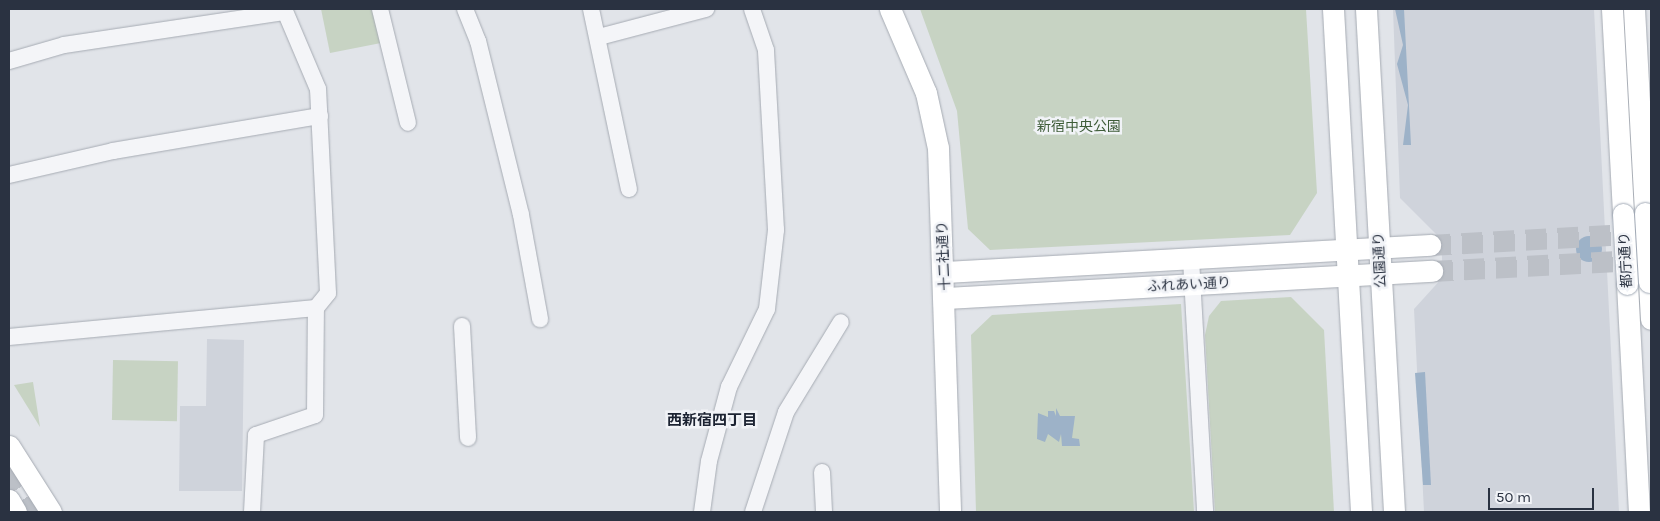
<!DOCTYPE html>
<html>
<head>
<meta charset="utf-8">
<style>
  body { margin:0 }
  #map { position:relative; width:1660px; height:521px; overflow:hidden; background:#e1e4e9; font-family:Karla,"Noto Sans JP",sans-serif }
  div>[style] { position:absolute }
  .built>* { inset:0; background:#cfd3db }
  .green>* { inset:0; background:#c7d3c3; transform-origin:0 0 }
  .water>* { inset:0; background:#9db2c8 }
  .round { border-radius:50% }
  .major-tunnel>* { height:21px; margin-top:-10.5px; transform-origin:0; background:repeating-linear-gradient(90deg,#bcc0c7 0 21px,transparent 0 32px) }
  .highway-tunnel>* { height:24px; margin-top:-12px; transform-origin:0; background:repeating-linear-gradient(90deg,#bcc0c7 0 24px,transparent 0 36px) }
  .roads { filter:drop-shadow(0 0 1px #a6abb3) drop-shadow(0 0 1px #a6abb3) }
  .minor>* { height:16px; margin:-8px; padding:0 8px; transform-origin:8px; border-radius:8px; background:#f4f5f8 }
  .major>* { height:21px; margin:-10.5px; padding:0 10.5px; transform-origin:10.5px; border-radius:10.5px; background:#fff }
  .bridges { filter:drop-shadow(0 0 1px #a1a9b5) drop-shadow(0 0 1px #a1a9b5) }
  .major-bridge>* { height:21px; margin:-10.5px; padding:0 10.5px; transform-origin:10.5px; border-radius:10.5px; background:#fff }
  span { translate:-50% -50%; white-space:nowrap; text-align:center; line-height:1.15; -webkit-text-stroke:5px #f1f3f7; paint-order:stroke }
  .park-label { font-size:14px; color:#3e5c38 }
  .street-label { font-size:14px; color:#2a3241 }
  .neighbourhood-label { font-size:15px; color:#1c2332; font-weight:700 }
  .frame { position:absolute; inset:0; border:10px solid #2a3241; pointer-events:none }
  .scale { position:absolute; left:1488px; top:488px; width:106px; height:22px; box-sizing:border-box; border:2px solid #2a3241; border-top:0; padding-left:6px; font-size:15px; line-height:18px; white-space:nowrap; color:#2a3241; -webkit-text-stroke:4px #f1f3f7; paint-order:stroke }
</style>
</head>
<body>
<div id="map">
  <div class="built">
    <div style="clip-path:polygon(1393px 9px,1594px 9px,1619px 512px,1424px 512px,1414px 309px,1443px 277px,1441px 239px,1400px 198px)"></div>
    <div style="clip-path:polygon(207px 339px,244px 340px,242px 491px,179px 491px,180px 406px,206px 406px)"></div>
  </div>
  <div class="green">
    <div style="clip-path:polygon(321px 9px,374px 9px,381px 43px,330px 53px)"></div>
    <div style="clip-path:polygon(920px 9px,1306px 9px,1317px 193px,1290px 235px,990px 250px,968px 229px,957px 111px)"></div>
    <div style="clip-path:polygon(1291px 297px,1324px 330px,1334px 512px,1215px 512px,1205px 335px,1209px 316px,1221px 301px)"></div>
    <div style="clip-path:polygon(1181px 304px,1194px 512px,976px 512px,971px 335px,992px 315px)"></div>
    <div style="left:113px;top:360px;width:65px;height:60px;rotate:1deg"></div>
    <div style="clip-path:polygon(33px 382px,40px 427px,14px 385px)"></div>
  </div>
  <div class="water">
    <div style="clip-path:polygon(1395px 9px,1404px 9px,1411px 145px,1403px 145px,1408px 105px,1397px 64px,1403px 45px)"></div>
    <div class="round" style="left:1576px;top:236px;width:26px;height:26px"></div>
    <div style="clip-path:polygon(1425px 372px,1431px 485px,1423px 485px,1415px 373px)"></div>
    <div style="clip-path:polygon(1056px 408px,1060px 416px,1075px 416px,1072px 438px,1079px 439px,1080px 446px,1062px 446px,1061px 434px,1059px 442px,1048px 434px,1045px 442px,1037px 439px,1038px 413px,1048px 417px,1048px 411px,1054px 411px,1056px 416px)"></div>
  </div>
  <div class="major-tunnel">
    <div style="left:1430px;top:245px;width:212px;rotate:-3.2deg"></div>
    <div style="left:1432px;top:271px;width:219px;rotate:-3.1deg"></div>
  </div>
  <div class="highway-tunnel">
    <div style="left:9px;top:466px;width:54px;rotate:58.7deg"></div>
  </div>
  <div class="roads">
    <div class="minor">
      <div style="left:380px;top:9px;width:117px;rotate:76.2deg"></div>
      <div style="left:465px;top:9px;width:35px;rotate:68deg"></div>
      <div style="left:478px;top:41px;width:179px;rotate:76.1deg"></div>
      <div style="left:521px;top:215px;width:106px;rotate:79.6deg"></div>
      <div style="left:591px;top:9px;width:184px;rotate:78.1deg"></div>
      <div style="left:599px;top:37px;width:111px;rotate:-14.7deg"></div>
      <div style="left:9px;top:61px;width:57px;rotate:-16.2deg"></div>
      <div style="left:64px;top:45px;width:222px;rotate:-8.5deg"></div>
      <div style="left:9px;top:175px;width:107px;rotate:-13deg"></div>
      <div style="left:113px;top:151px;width:210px;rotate:-9.6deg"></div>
      <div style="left:1191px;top:259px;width:253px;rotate:86.8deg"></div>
      <div style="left:462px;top:326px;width:112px;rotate:86.9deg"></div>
      <div style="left:9px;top:337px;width:308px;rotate:-5.4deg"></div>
      <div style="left:822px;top:472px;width:40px;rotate:87.1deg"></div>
      <div style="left:252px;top:512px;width:77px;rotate:-87deg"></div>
      <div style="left:256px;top:435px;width:62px;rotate:-18.7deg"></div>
      <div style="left:315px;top:415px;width:107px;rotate:-89.5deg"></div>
      <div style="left:316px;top:308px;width:19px;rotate:-51deg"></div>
      <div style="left:328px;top:293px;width:204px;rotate:-92.8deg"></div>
      <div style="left:318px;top:89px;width:87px;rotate:-113deg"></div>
      <div style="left:702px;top:512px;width:51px;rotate:-82.2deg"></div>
      <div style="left:709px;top:461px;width:77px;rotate:-74.9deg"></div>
      <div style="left:729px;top:387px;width:87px;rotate:-64deg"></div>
      <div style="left:767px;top:309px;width:80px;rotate:-83.5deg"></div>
      <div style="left:776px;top:230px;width:180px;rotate:-93.2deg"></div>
      <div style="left:766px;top:50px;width:43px;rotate:-108.9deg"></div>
      <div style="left:753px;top:512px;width:105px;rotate:-71.7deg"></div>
      <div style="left:786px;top:412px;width:105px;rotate:-58.6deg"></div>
    </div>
    <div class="major">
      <div style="left:890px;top:9px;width:91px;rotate:66.8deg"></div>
      <div style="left:926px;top:93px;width:56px;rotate:77.7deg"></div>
      <div style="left:938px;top:148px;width:364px;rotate:88.1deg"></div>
      <div style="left:1333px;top:9px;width:504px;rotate:86.81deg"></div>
      <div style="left:1366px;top:9px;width:504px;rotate:86.81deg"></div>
      <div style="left:1612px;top:9px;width:205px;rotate:86.9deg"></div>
      <div style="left:1634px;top:9px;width:204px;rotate:86.9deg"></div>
      <div style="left:945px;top:272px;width:486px;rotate:-3.2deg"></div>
      <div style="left:1649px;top:282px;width:37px;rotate:87deg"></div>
      <div style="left:1627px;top:284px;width:228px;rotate:87deg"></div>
      <div style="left:946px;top:298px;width:487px;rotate:-3.2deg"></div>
      <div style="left:9px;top:446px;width:78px;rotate:57.5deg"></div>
      <div style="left:9px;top:500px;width:14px;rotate:60deg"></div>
    </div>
  </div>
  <div class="bridges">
    <div class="major-bridge">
      <div style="left:1645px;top:213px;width:69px;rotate:86.7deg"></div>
      <div style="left:1623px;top:214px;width:70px;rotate:86.7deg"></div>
    </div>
  </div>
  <div class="park-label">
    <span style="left:1079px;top:127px">新宿中央公園</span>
  </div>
  <div class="street-label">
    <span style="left:944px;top:256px;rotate:-93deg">十二社通り</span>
    <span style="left:1380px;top:260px;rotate:-93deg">公園通り</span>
    <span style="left:1626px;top:260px;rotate:-93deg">都庁通り</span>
    <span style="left:1189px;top:285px;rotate:-3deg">ふれあい通り</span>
  </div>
  <div class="neighbourhood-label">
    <span style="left:712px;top:421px">西新宿四丁目</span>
  </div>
  <div class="frame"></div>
  <div class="scale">50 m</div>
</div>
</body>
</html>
